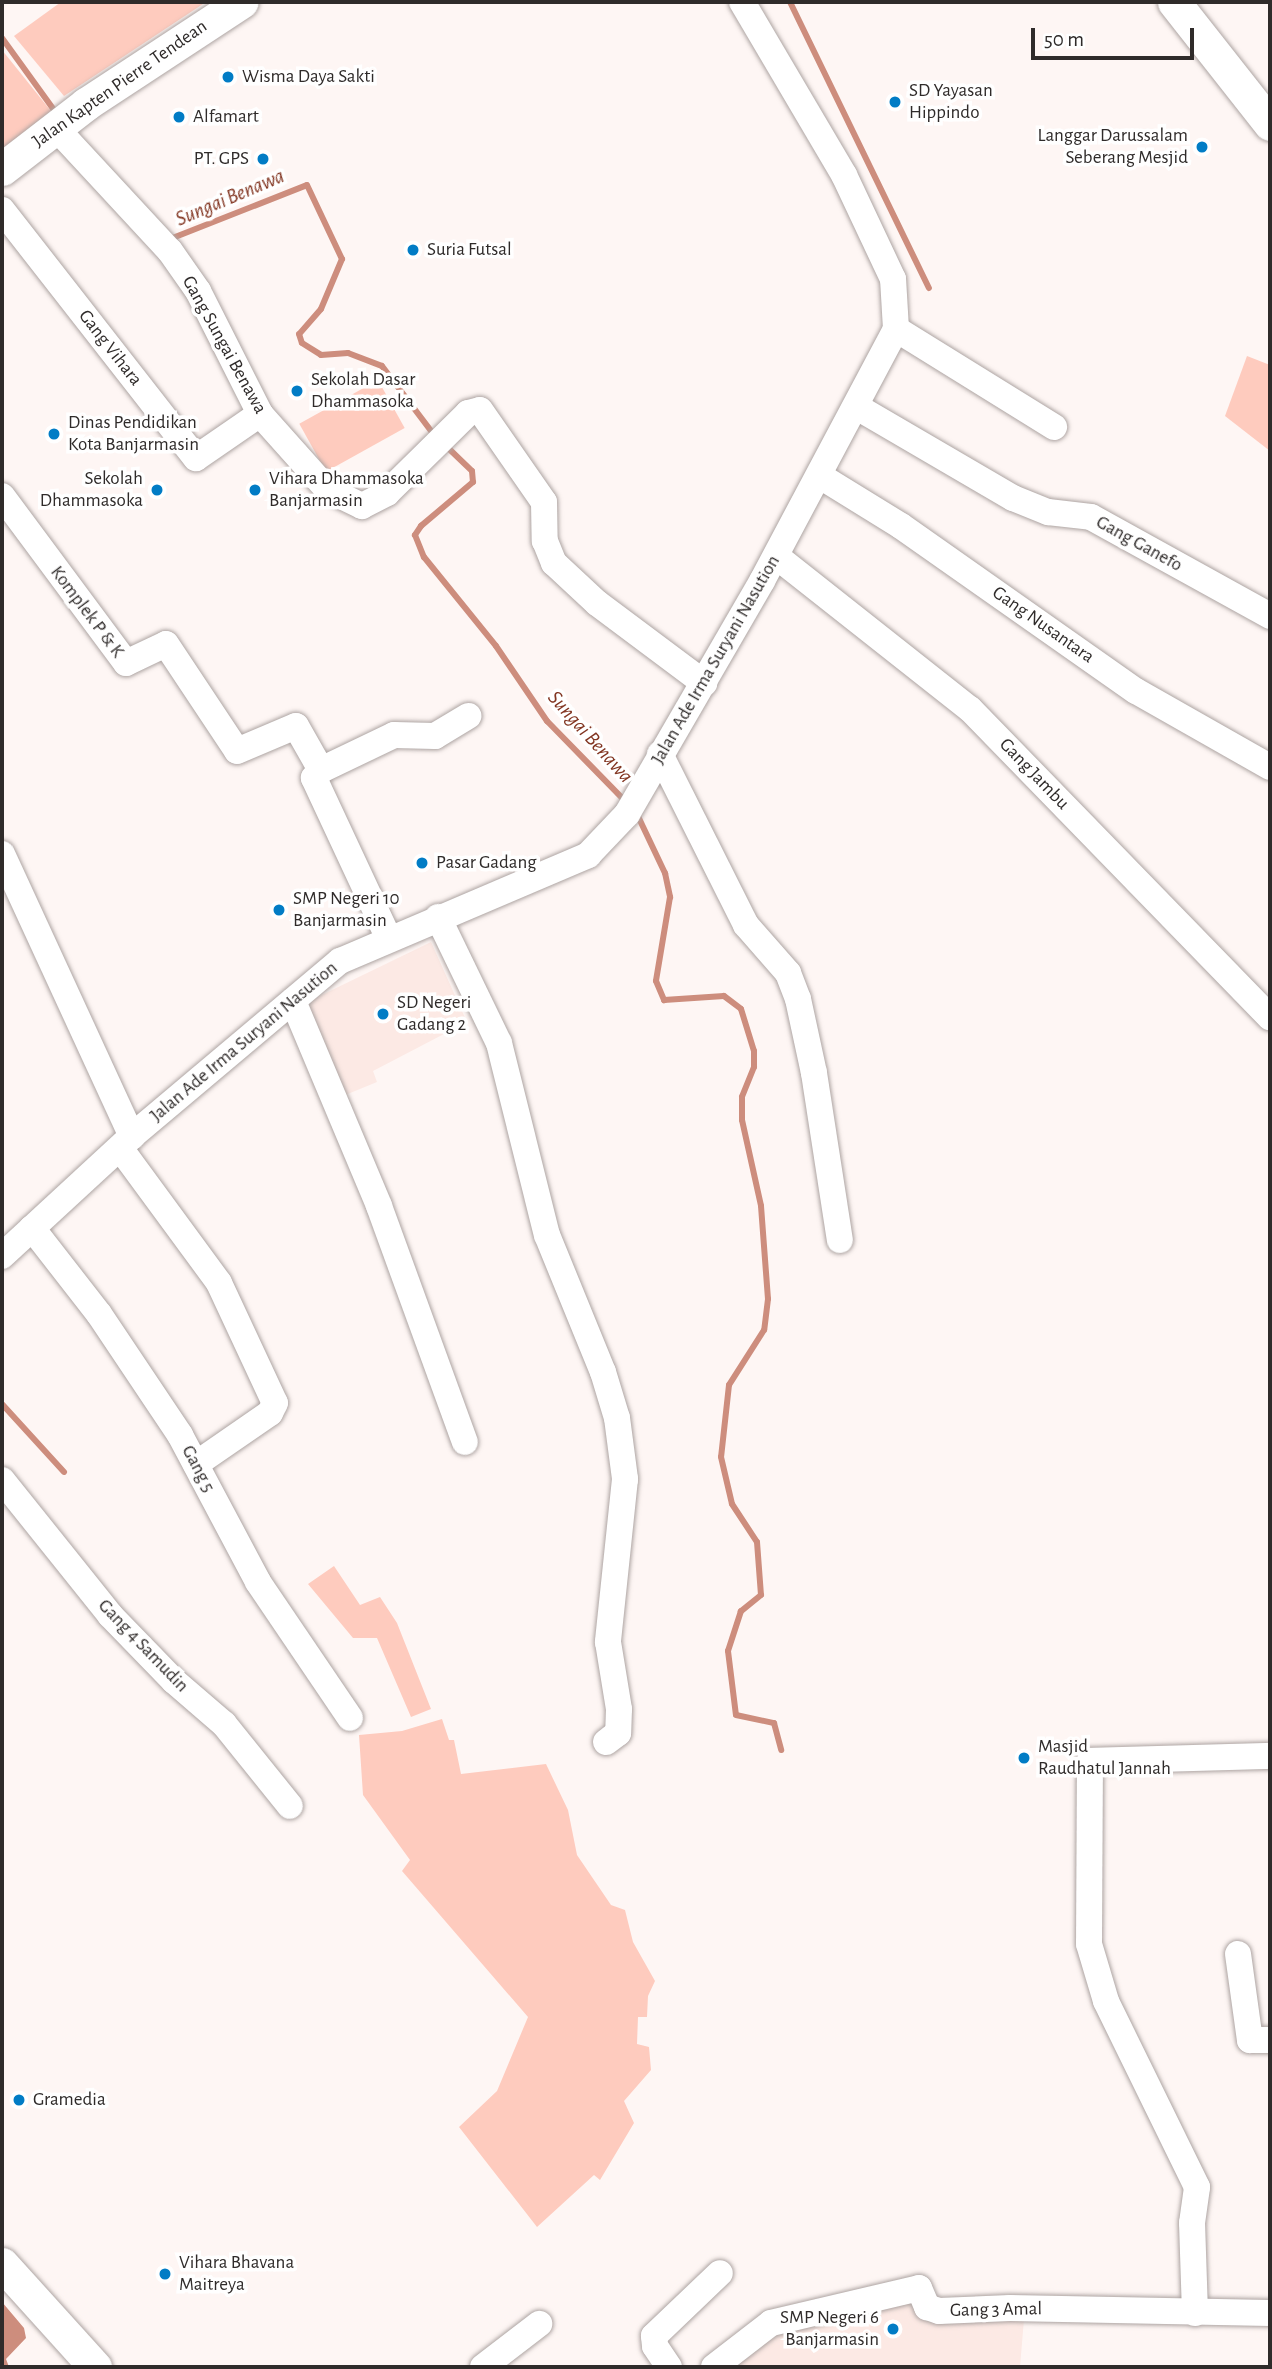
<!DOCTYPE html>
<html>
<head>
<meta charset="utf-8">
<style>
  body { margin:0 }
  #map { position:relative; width:1272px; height:2369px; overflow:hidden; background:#fef6f4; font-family:"Alegreya Sans",sans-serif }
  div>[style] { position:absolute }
  .built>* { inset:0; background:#fce9e4 }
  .green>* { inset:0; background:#fecbbe; transform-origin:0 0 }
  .water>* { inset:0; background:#cd8d7d }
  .stream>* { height:6px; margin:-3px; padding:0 3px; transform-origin:3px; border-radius:3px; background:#cd8d7d }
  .roads { filter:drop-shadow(0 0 2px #ada4a2) drop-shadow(0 0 2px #ada4a2) }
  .minor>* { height:26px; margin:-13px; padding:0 13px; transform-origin:13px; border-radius:13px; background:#fff }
  .major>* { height:33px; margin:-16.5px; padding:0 16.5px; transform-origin:16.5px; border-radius:16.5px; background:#fff }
  .dots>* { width:19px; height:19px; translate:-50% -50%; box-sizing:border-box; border:4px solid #fff; border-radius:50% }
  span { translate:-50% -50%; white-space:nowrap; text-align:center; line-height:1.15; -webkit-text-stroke:7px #fff; paint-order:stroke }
  .poi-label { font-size:19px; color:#2f2b2a }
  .left { translate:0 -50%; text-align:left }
  .right { translate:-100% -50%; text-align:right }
  .street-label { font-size:19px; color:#2f2b2a }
  .water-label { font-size:21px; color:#823521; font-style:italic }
  .frame { position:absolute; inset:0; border:4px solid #2f2b2a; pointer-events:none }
  .scale { position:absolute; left:1031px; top:28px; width:163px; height:32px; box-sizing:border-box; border:4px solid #2f2b2a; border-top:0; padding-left:9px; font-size:21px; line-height:24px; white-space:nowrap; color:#2f2b2a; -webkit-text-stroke:5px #fff; paint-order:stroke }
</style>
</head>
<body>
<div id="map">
  <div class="built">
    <div style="clip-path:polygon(431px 942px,467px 1022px,373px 1071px,377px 1082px,338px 1098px,299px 1006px)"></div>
    <div style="clip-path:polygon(914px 2293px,1024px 2319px,1020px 2367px,717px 2367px,758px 2332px)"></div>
  </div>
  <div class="green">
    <div style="clip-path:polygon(61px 2px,206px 2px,64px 96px,14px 36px)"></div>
    <div style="clip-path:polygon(2px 50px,51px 111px,2px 150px)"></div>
    <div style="clip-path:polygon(1247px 356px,1270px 365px,1270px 451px,1225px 416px)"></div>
    <div style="left:378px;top:380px;width:55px;height:90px;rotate:61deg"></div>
    <div style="clip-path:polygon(334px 1566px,360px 1605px,380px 1597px,397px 1623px,431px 1709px,411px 1717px,377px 1638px,353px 1638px,308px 1584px)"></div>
    <div style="clip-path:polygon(442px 1719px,449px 1740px,454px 1740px,461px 1774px,546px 1764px,568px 1810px,577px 1855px,611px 1905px,625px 1910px,633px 1942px,655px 1981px,648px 1996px,647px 2017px,638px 2017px,637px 2044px,649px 2047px,651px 2070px,624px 2101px,634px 2123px,600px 2180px,594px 2175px,537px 2227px,459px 2127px,497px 2091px,528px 2017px,402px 1871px,410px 1860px,363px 1795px,359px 1735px,402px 1731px)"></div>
  </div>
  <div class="water">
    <div style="clip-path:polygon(2px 2302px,24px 2328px,26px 2338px,6px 2359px,9px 2367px,2px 2367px)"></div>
  </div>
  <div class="stream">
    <div style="left:790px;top:2px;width:318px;rotate:64.1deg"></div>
    <div style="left:2px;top:38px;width:92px;rotate:54.2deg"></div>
    <div style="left:170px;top:239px;width:147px;rotate:-21.5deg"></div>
    <div style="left:307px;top:185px;width:82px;rotate:64.7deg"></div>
    <div style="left:342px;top:259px;width:54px;rotate:112.8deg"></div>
    <div style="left:321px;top:309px;width:33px;rotate:131deg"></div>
    <div style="left:299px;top:334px;width:9px;rotate:72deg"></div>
    <div style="left:302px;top:343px;width:22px;rotate:32deg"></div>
    <div style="left:321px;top:355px;width:27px;rotate:-4deg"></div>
    <div style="left:348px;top:353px;width:36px;rotate:21deg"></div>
    <div style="left:382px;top:366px;width:88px;rotate:52.9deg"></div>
    <div style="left:445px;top:445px;width:37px;rotate:44deg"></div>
    <div style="left:472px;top:471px;width:11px;rotate:85deg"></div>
    <div style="left:473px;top:482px;width:68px;rotate:139.8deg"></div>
    <div style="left:421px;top:526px;width:11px;rotate:124deg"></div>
    <div style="left:415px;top:535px;width:24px;rotate:68deg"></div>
    <div style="left:424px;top:557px;width:114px;rotate:51deg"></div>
    <div style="left:496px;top:646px;width:91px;rotate:55.8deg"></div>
    <div style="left:547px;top:721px;width:113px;rotate:45.7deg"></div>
    <div style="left:636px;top:812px;width:68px;rotate:64.6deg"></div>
    <div style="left:665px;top:873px;width:25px;rotate:78deg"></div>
    <div style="left:670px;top:897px;width:85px;rotate:99.5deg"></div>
    <div style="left:656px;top:981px;width:21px;rotate:67deg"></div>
    <div style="left:664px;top:1000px;width:60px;rotate:-3.8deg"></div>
    <div style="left:724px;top:996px;width:21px;rotate:37deg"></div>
    <div style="left:741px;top:1009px;width:44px;rotate:72.8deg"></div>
    <div style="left:754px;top:1051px;width:16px;rotate:90deg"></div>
    <div style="left:754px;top:1067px;width:32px;rotate:112deg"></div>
    <div style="left:742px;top:1097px;width:23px;rotate:90deg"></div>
    <div style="left:742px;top:1120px;width:88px;rotate:77.5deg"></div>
    <div style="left:761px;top:1206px;width:93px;rotate:85.7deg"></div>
    <div style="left:768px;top:1299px;width:31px;rotate:97deg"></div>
    <div style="left:764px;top:1330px;width:65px;rotate:122.5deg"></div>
    <div style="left:729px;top:1385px;width:72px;rotate:96.3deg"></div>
    <div style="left:721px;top:1457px;width:48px;rotate:76.8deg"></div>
    <div style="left:732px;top:1504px;width:45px;rotate:56.7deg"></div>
    <div style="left:757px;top:1542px;width:53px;rotate:85.7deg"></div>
    <div style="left:761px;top:1595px;width:26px;rotate:141deg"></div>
    <div style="left:741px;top:1611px;width:42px;rotate:108deg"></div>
    <div style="left:728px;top:1651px;width:64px;rotate:82.9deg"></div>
    <div style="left:736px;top:1715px;width:39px;rotate:12deg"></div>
    <div style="left:774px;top:1723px;width:28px;rotate:75deg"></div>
    <div style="left:2px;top:1404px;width:92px;rotate:47.6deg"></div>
  </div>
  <div class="roads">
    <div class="minor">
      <div style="left:55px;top:127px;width:169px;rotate:47.2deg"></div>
      <div style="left:170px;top:251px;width:49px;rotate:55deg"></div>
      <div style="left:198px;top:291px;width:138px;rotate:63.2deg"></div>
      <div style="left:260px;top:414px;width:101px;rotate:48.2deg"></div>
      <div style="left:327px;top:489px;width:39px;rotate:26deg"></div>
      <div style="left:362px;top:506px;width:28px;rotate:-27deg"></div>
      <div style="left:387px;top:493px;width:114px;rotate:-44.6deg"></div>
      <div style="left:468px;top:413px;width:12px;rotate:-14deg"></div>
      <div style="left:480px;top:410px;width:112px;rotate:55.2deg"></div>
      <div style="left:544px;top:502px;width:39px;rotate:89deg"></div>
      <div style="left:545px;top:541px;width:24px;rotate:68deg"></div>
      <div style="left:554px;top:563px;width:59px;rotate:42.9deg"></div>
      <div style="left:597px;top:603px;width:134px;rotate:36.8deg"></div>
      <div style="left:2px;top:210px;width:315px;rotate:52deg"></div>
      <div style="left:196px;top:458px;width:78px;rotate:-34.5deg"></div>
      <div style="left:896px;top:329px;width:186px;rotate:31.8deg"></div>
      <div style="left:857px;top:407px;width:181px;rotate:30.3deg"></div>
      <div style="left:1013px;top:498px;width:38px;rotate:22deg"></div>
      <div style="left:1048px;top:512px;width:43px;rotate:6.6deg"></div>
      <div style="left:1091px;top:517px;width:205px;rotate:28.9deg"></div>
      <div style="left:820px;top:476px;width:95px;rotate:31.7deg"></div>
      <div style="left:901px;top:526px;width:287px;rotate:35.1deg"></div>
      <div style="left:1136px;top:691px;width:154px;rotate:29.6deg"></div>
      <div style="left:2px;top:496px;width:208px;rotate:53.4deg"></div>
      <div style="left:126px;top:663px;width:44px;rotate:-25.4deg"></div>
      <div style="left:166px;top:644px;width:128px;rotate:56.4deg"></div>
      <div style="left:237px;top:751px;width:64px;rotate:-23deg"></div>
      <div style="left:296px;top:726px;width:51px;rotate:60.4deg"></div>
      <div style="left:776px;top:556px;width:247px;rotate:38.3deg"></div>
      <div style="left:970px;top:709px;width:430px;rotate:45.8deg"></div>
      <div style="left:660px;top:754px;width:191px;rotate:63.3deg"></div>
      <div style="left:746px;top:925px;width:64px;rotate:48.8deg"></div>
      <div style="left:788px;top:973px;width:28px;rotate:69deg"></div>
      <div style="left:798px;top:999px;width:76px;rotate:77.8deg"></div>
      <div style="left:814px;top:1073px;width:169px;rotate:81.2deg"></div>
      <div style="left:2px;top:854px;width:311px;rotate:65.3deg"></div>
      <div style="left:438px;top:917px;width:140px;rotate:64.2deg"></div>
      <div style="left:499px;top:1043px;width:198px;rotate:76deg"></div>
      <div style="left:547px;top:1235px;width:148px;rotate:67.8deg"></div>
      <div style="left:603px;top:1372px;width:48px;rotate:73.1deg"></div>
      <div style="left:617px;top:1418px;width:62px;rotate:82.5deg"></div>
      <div style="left:625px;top:1479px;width:164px;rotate:96deg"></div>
      <div style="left:608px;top:1642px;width:68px;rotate:80.7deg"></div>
      <div style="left:619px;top:1709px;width:24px;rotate:92deg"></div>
      <div style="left:618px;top:1733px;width:15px;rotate:143deg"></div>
      <div style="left:389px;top:939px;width:178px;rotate:-115deg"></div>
      <div style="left:314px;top:778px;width:11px;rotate:-49deg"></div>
      <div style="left:321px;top:770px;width:81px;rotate:-25.6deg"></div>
      <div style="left:394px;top:735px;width:41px;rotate:1.4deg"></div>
      <div style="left:435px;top:736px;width:39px;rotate:-31deg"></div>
      <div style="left:293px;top:1001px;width:222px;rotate:67.2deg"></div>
      <div style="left:379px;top:1206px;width:251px;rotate:70deg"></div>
      <div style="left:120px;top:1148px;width:167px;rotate:53.7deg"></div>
      <div style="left:219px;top:1283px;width:132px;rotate:65deg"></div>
      <div style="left:275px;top:1403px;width:11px;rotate:117deg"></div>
      <div style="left:270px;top:1413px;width:90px;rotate:145.4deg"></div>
      <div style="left:32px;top:1228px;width:109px;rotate:52.1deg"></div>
      <div style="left:99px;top:1314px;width:146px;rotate:56.2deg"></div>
      <div style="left:180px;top:1435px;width:166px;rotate:62deg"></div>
      <div style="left:258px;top:1582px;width:164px;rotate:55.9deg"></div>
      <div style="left:2px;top:1256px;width:177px;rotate:-42.7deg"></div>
      <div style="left:132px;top:1136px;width:272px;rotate:-40.1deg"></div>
      <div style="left:340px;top:961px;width:270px;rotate:-23.1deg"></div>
      <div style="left:588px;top:855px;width:57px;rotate:-46.4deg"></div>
      <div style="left:627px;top:814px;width:269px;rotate:-59.9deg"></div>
      <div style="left:762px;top:581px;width:285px;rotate:-62deg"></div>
      <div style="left:896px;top:329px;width:50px;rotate:-93.4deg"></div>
      <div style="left:893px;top:279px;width:115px;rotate:-115.2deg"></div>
      <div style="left:844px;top:175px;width:201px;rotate:-120.5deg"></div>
      <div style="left:2px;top:1480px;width:173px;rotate:51.3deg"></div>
      <div style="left:110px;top:1615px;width:92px;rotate:45.9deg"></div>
      <div style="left:174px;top:1681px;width:66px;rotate:40.7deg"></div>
      <div style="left:224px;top:1724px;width:105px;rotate:51.2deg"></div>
      <div style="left:1238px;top:1954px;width:87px;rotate:82.1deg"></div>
      <div style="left:1250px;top:2040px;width:20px"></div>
      <div style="left:1195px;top:2313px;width:90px;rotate:-91.9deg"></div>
      <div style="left:1192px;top:2223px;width:36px;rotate:-82deg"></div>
      <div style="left:1197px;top:2187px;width:207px;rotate:-116.1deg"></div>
      <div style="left:1106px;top:2001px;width:59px;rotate:-106.6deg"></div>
      <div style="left:1089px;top:1944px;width:183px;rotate:-89.7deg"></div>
      <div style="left:1090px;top:1761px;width:180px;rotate:-1.6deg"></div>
      <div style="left:483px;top:2367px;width:71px;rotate:-37.5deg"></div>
      <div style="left:669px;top:2367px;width:25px;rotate:-124deg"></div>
      <div style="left:655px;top:2346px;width:10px;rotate:-96deg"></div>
      <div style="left:654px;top:2336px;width:91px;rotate:-43.7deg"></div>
      <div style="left:714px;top:2367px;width:72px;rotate:-37.7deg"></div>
      <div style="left:771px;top:2323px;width:152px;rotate:-13.3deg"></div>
      <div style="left:919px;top:2288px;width:21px;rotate:67deg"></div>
      <div style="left:927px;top:2307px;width:13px;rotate:18deg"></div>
      <div style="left:939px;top:2311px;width:71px;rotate:-2.4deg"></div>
      <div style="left:1010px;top:2308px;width:260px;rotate:1.1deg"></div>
    </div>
    <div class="major">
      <div style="left:1174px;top:2px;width:155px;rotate:51.8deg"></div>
      <div style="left:2px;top:169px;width:106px;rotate:-37.7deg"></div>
      <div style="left:86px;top:104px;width:186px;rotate:-33.3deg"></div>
      <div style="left:2px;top:2264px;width:139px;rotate:47.9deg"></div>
    </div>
  </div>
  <div class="dots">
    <div style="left:228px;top:77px;background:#017cc5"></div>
    <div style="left:895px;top:102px;background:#017cc5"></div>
    <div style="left:179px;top:117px;background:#017cc5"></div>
    <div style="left:1202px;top:147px;background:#017cc5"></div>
    <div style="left:263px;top:159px;background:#017cc5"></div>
    <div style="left:413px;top:250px;background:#017cc5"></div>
    <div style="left:297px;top:391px;background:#017cc5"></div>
    <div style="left:54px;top:434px;background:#017cc5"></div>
    <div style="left:157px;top:490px;background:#017cc5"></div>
    <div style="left:255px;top:490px;background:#017cc5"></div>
    <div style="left:422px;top:863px;background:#017cc5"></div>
    <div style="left:279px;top:910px;background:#017cc5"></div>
    <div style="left:383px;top:1014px;background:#017cc5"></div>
    <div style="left:1024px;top:1758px;background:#017cc5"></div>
    <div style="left:19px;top:2100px;background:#017cc5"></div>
    <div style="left:165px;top:2274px;background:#017cc5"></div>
    <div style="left:893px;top:2329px;background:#017cc5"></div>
  </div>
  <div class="poi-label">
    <span class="left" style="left:242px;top:77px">Wisma Daya Sakti</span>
    <span class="left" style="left:909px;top:102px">SD Yayasan<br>Hippindo</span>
    <span class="left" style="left:193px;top:117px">Alfamart</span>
    <span class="right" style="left:1188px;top:147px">Langgar Darussalam<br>Seberang Mesjid</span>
    <span class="right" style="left:249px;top:159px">PT. GPS</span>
    <span class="left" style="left:427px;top:250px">Suria Futsal</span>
    <span class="left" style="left:311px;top:391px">Sekolah Dasar<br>Dhammasoka</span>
    <span class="left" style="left:68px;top:434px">Dinas Pendidikan<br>Kota Banjarmasin</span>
    <span class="right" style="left:143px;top:490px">Sekolah<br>Dhammasoka</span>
    <span class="left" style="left:269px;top:490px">Vihara Dhammasoka<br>Banjarmasin</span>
    <span class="left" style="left:436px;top:863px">Pasar Gadang</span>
    <span class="left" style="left:293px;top:910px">SMP Negeri 10<br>Banjarmasin</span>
    <span class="left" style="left:397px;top:1014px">SD Negeri<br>Gadang 2</span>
    <span class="left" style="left:1038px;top:1758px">Masjid<br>Raudhatul Jannah</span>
    <span class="left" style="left:33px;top:2100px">Gramedia</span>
    <span class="left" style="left:179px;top:2274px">Vihara Bhavana<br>Maitreya</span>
    <span class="right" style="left:879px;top:2329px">SMP Negeri 6<br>Banjarmasin</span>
  </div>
  <div class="street-label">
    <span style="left:120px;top:84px;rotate:-35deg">Jalan Kapten Pierre Tendean</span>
    <span style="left:224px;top:345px;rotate:61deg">Gang Sungai Benawa</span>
    <span style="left:110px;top:348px;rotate:52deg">Gang Vihara</span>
    <span style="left:1139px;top:544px;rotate:29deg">Gang Ganefo</span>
    <span style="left:87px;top:612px;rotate:53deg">Komplek P &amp; K</span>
    <span style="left:1043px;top:625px;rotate:35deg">Gang Nusantara</span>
    <span style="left:716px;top:660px;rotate:-60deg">Jalan Ade Irma Suryani Nasution</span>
    <span style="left:1034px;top:774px;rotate:46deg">Gang Jambu</span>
    <span style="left:244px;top:1042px;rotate:-40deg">Jalan Ade Irma Suryani Nasution</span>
    <span style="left:198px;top:1469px;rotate:62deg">Gang 5</span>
    <span style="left:143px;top:1646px;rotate:46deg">Gang 4 Samudin</span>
    <span style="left:996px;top:2310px;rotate:-1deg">Gang 3 Amal</span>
  </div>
  <div class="water-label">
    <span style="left:230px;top:198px;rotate:-23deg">Sungai Benawa</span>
    <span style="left:590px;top:737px;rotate:48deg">Sungai Benawa</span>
  </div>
  <div class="frame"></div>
  <div class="scale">50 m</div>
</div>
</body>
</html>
